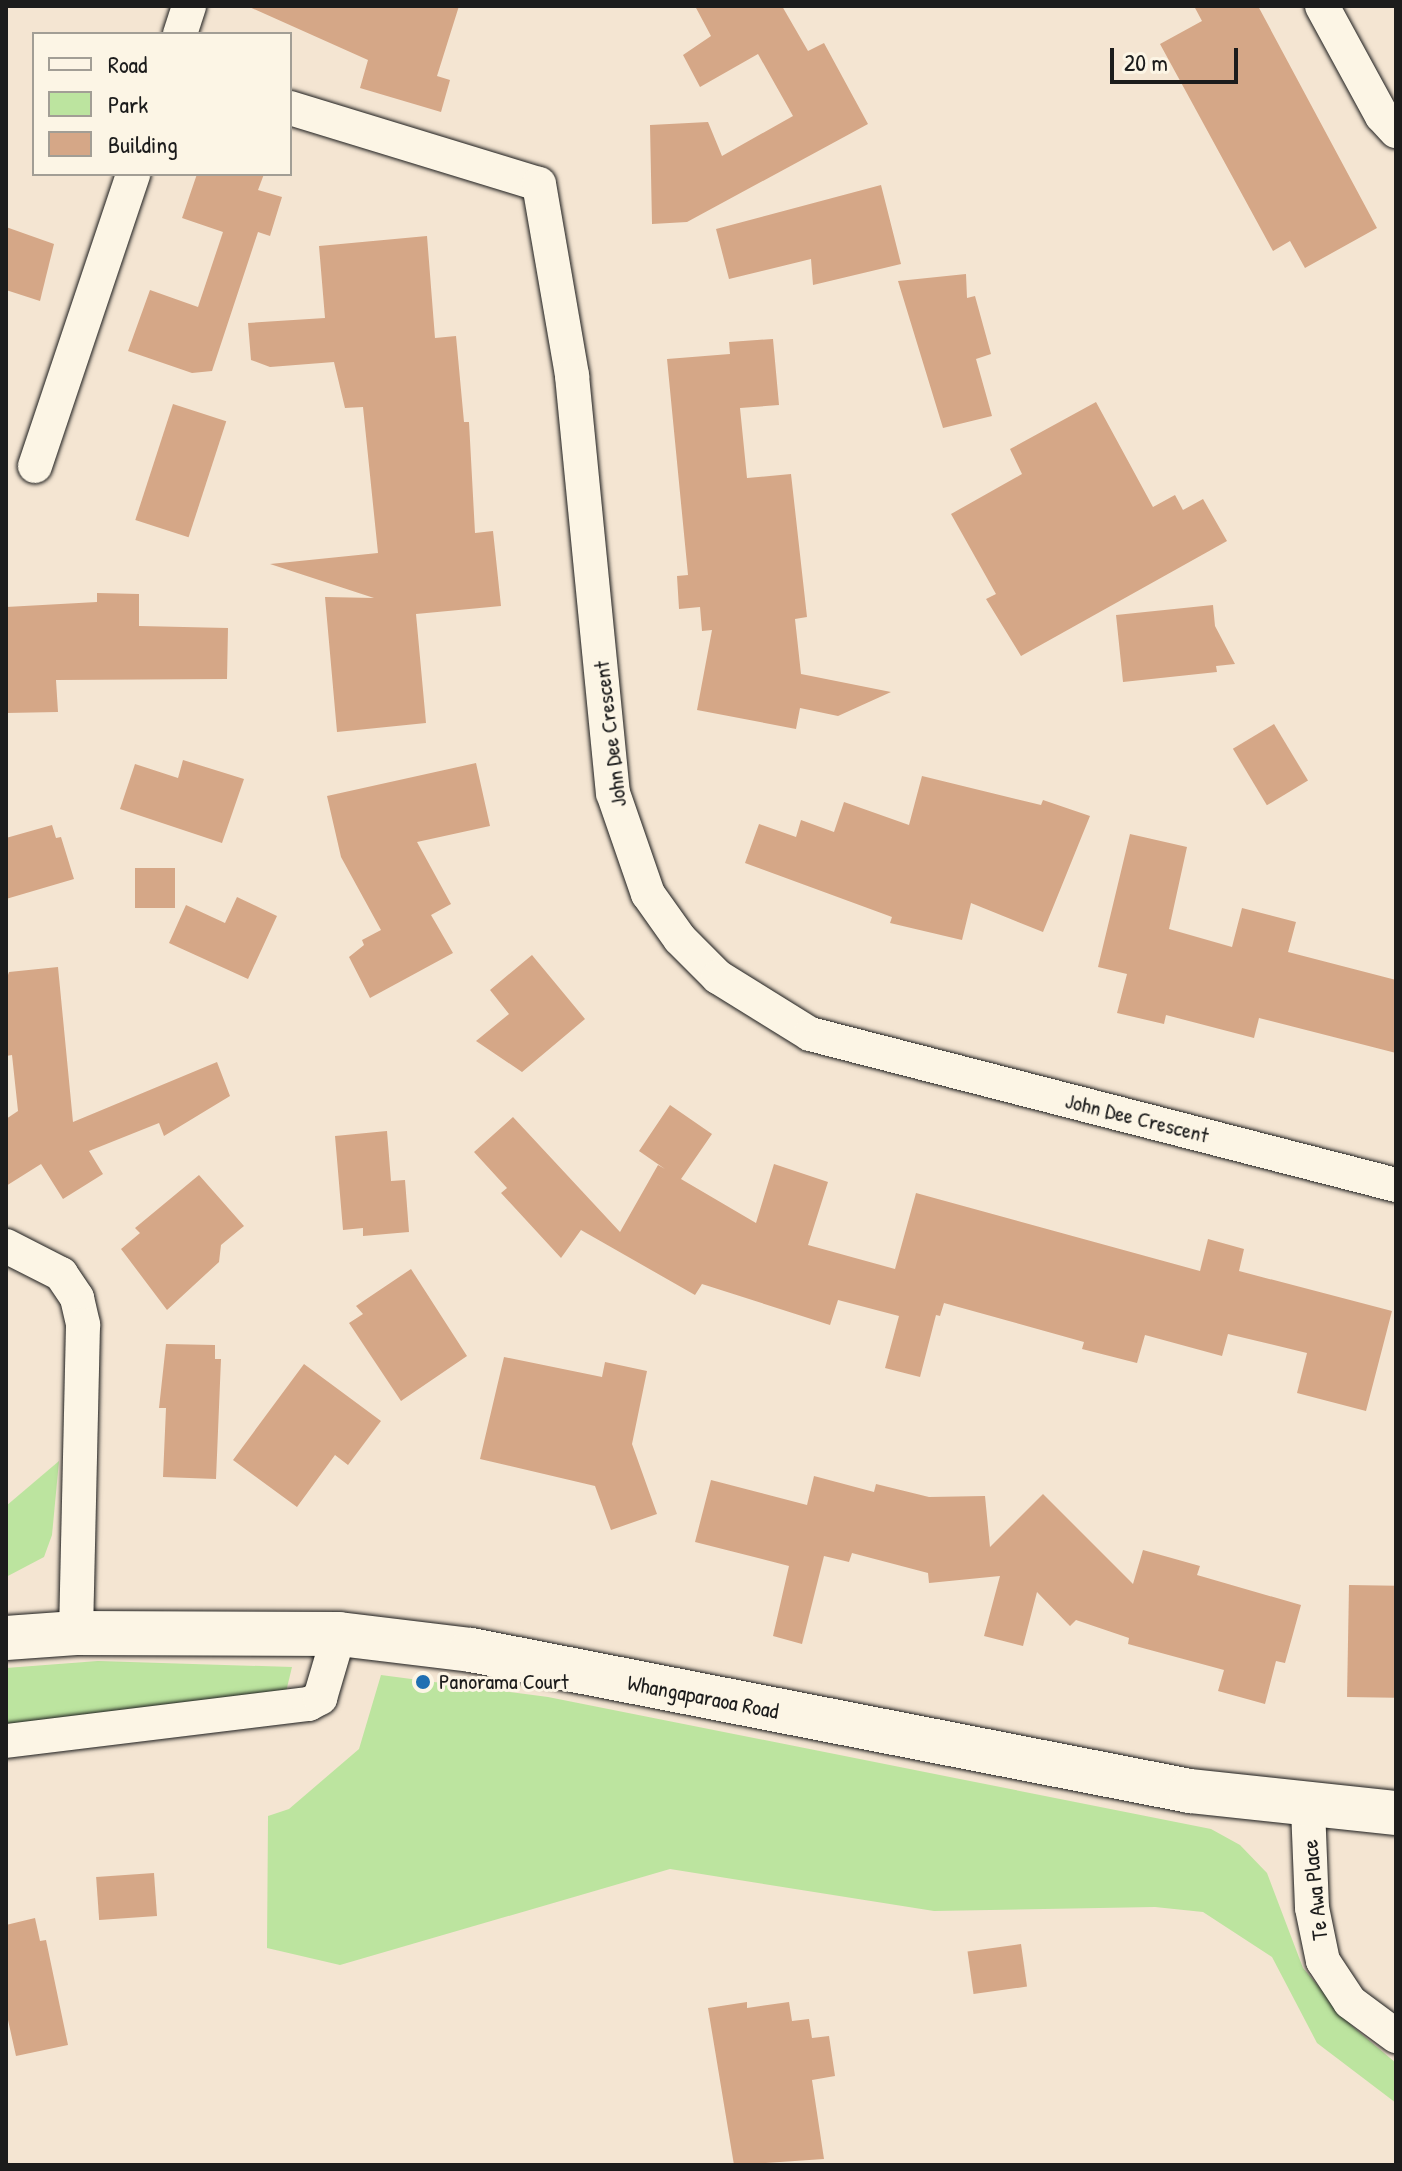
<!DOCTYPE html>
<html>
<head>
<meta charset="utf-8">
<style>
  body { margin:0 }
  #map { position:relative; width:1402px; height:2171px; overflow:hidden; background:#f4e5d2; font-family:"Patrick Hand",sans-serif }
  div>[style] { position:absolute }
  .green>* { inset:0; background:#bce49f }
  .building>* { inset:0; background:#d5a787; transform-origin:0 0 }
  .roads { filter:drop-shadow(0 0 2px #1c1c1c) drop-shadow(0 0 2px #1c1c1c) }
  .street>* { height:34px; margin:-17px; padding:0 17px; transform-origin:17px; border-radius:17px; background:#fcf5e5 }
  .primary>* { height:44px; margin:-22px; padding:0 22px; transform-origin:22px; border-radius:22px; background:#fcf5e5 }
  .dots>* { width:22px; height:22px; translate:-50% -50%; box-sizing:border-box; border:4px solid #fcf5e5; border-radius:50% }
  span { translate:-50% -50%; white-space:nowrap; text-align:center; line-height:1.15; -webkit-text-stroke:6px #fcf5e5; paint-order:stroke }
  .street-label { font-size:22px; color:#1c1c1c }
  .poi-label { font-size:22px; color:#1c1c1c }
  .left { translate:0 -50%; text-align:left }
  .frame { position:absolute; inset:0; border:8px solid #1c1c1c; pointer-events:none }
  .legend { position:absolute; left:32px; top:32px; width:260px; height:144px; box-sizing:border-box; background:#fcf5e5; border:2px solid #a29e95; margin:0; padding:10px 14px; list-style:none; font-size:24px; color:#1c1c1c }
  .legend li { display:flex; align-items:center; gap:16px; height:40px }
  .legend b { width:40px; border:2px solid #a29e95 }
  .scale { position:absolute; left:1110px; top:48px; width:128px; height:36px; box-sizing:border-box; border:4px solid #1c1c1c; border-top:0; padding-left:10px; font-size:24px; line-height:28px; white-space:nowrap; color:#1c1c1c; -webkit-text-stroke:6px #fcf5e5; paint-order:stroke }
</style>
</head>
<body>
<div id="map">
  <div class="green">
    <div style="clip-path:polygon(59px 1461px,52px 1535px,44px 1557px,6px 1577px,6px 1506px)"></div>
    <div style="clip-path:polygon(98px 1661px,292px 1667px,285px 1696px,6px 1726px,6px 1668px)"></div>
    <div style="clip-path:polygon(381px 1675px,548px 1697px,1211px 1829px,1240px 1845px,1267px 1873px,1303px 1968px,1352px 2026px,1396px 2063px,1396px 2103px,1317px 2043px,1272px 1957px,1203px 1912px,1155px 1907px,934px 1911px,670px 1869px,340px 1965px,267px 1948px,268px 1816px,289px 1809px,359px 1749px)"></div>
  </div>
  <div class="building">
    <div style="clip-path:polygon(247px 6px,459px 6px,437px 76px,450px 80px,441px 112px,360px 88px,368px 60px)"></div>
    <div style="clip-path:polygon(695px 6px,782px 6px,808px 51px,824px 43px,868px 124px,687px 222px,652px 224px,650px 125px,708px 122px,722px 156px,793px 116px,758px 54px,700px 87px,683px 55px,711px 36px)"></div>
    <div style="clip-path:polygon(1194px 6px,1258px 6px,1377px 228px,1305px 268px,1290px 241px,1273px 251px,1160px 44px,1202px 21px)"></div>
    <div style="clip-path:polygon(197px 174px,264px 174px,258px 190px,282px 197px,270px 236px,258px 232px,212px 371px,192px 373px,128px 351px,150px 290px,198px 307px,223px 232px,182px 218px)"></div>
    <div style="clip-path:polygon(881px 185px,901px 264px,813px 285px,811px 259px,729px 279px,716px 229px)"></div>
    <div style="clip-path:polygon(6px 227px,54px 244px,40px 301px,6px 290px)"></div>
    <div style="clip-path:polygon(427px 236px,435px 338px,456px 336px,464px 422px,469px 422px,475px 533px,493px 531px,501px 606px,416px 614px,426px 723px,337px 732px,325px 597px,374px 598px,270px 564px,378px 553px,363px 407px,345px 408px,334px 362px,270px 367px,251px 360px,248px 323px,325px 318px,319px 246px)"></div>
    <div style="clip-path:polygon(966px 274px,967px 298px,975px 296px,991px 354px,976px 359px,992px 416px,943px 428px,898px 281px)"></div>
    <div style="clip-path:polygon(773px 339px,779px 405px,740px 408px,747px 478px,791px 474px,807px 617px,795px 619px,801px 674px,891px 692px,838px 716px,800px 708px,796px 729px,697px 710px,712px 630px,702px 631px,700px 607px,679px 609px,677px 576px,688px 575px,667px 359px,730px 354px,729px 342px)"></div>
    <div style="clip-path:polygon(1096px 402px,1153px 507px,1175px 495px,1183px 510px,1203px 499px,1227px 541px,1021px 656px,986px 599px,996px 594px,951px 514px,1022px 474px,1010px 449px)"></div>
    <div style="left:173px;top:404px;width:56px;height:122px;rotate:18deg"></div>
    <div style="clip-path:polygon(97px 593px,139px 594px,139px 626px,228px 628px,227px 679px,56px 680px,58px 712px,6px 713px,6px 607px,97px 602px)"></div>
    <div style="clip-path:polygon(1213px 605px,1215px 626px,1235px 664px,1216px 666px,1217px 672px,1123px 682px,1116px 615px)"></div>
    <div style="left:1274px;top:724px;width:66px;height:48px;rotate:59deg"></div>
    <div style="clip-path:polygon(183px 760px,244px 779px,222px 843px,120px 809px,135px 764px,178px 778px)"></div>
    <div style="clip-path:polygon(476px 763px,490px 826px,417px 842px,451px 904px,431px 915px,453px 953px,370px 998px,349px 957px,364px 945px,362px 940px,381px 930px,341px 857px,327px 796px)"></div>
    <div style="clip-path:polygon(922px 776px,1041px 805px,1043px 800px,1090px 816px,1043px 932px,971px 903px,962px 940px,890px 923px,892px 917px,745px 863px,759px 824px,796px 837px,801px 820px,834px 832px,844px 802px,909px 825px)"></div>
    <div style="clip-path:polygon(52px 825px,56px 838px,61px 837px,74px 879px,6px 899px,6px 838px)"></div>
    <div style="clip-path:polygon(1130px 834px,1187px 847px,1169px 929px,1232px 947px,1242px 908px,1296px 922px,1288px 952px,1396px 980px,1396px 1053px,1259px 1018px,1254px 1038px,1166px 1015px,1164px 1024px,1117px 1013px,1127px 974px,1098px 967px)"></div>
    <div style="left:175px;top:868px;width:40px;height:40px;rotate:90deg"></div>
    <div style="clip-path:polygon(237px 897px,277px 916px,248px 979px,169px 943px,186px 905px,225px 923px)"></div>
    <div style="clip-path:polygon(532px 955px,585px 1019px,522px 1072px,476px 1041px,509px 1014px,490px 990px)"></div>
    <div style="clip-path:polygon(58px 967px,73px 1122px,217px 1062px,230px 1096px,164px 1136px,159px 1123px,89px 1151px,103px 1174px,63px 1199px,41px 1164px,6px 1186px,6px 1119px,18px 1111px,12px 1055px,6px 1056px,6px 981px,9px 972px)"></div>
    <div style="clip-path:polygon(670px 1105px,712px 1134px,681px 1179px,756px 1223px,774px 1164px,828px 1182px,808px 1245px,895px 1269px,916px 1193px,1200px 1271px,1208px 1239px,1244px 1249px,1239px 1271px,1392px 1311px,1366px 1411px,1297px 1393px,1307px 1353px,1228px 1334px,1222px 1356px,1145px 1335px,1137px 1363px,1082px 1349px,1084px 1342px,944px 1303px,940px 1316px,936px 1315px,920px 1377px,885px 1368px,899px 1316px,838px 1300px,830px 1325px,702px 1284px,695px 1295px,581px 1230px,561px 1258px,501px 1193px,507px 1188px,474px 1152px,513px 1117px,620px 1232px,658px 1165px,665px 1169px,639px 1151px)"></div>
    <div style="clip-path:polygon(387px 1131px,391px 1181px,405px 1180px,409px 1232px,363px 1236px,363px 1228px,343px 1230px,335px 1136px)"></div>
    <div style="clip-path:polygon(199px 1175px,244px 1226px,221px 1245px,219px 1262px,167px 1310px,121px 1249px,140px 1233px,135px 1228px)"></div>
    <div style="clip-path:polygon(411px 1269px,467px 1356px,401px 1401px,349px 1323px,363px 1314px,356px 1306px)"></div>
    <div style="clip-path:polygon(166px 1344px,215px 1345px,215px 1359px,221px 1359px,216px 1479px,163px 1477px,166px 1408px,159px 1408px)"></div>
    <div style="clip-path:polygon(504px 1357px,602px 1377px,605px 1362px,647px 1371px,632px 1444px,657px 1514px,611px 1530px,595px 1486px,480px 1459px)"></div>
    <div style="clip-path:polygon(304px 1364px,381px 1421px,348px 1465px,335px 1455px,297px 1507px,233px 1460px)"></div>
    <div style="clip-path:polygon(814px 1476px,874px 1492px,876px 1484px,929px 1497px,985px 1496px,990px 1547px,1043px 1494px,1133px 1584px,1143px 1550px,1200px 1566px,1197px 1575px,1301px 1605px,1285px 1663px,1276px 1661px,1265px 1704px,1218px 1691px,1224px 1670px,1128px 1644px,1129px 1638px,1076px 1620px,1070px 1626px,1037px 1592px,1023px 1646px,984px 1636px,1000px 1576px,929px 1583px,928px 1573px,852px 1553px,849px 1562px,824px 1556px,802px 1644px,773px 1636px,789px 1566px,695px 1542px,711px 1480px,807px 1505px)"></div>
    <div style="left:1349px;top:1585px;width:47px;height:112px;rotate:1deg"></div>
    <div style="left:154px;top:1873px;width:43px;height:58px;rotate:86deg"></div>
    <div style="clip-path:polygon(35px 1918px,40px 1941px,46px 1940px,68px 2045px,16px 2056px,6px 2011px,6px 1925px)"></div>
    <div style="left:1021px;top:1944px;width:43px;height:54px;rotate:82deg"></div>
    <div style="clip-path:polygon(747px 2002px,747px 2008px,789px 2002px,792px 2021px,809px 2019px,812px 2038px,829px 2036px,835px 2076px,812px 2080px,824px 2159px,734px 2165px,708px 2008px)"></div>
  </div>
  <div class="roads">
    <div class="street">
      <div style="left:1322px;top:6px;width:125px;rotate:61.4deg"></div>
      <div style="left:1382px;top:116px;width:21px;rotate:47deg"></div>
      <div style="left:180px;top:34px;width:29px;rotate:-72deg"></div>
      <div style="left:290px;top:108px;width:260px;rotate:17deg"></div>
      <div style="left:539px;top:184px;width:195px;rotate:80.2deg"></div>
      <div style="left:572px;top:376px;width:419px;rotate:84.4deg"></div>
      <div style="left:613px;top:793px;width:107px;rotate:70.9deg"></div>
      <div style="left:648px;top:894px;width:55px;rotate:54.6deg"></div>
      <div style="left:680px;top:939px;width:54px;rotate:45deg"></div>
      <div style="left:718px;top:977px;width:108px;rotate:31.8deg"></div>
      <div style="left:810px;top:1034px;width:605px;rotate:14.45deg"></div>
      <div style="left:35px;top:466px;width:308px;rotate:-71.4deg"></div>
      <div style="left:6px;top:1246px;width:62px;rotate:27deg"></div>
      <div style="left:61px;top:1274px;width:29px;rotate:56deg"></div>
      <div style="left:77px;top:1298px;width:28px;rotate:77deg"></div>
      <div style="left:83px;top:1325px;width:308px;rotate:91.3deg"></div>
      <div style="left:6px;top:1741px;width:305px;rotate:-7deg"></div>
      <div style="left:309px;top:1704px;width:13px;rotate:-29deg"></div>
      <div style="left:320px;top:1698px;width:67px;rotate:-73.5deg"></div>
      <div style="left:1308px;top:1808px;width:100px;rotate:87.7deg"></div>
      <div style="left:1312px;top:1908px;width:54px;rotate:78.3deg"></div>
      <div style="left:1323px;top:1961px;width:49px;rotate:56.6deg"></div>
      <div style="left:1350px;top:2002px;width:57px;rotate:36.5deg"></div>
    </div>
    <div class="primary">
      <div style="left:6px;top:1638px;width:70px;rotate:-4.1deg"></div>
      <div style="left:76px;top:1633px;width:263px;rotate:0.2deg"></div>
      <div style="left:339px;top:1634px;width:133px;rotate:6.9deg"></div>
      <div style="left:471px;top:1650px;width:733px;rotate:11.1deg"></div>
      <div style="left:1190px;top:1791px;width:207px;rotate:6.1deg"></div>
    </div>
  </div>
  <div class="dots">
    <div style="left:423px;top:1682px;background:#1f6fb2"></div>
  </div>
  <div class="street-label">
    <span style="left:610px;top:734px;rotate:-97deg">John Dee Crescent</span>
    <span style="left:1137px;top:1118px;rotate:14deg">John Dee Crescent</span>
    <span style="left:703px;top:1697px;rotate:11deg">Whangaparaoa Road</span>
    <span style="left:1315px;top:1890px;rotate:-96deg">Te Awa Place</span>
  </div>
  <div class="poi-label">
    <span class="left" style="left:439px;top:1682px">Panorama Court</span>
  </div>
  <div class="frame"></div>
  <ul class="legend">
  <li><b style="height:10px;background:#fcf5e5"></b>Road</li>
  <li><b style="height:22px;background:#bce49f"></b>Park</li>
  <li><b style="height:22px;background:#d5a787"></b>Building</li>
  </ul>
  <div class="scale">20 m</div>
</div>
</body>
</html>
